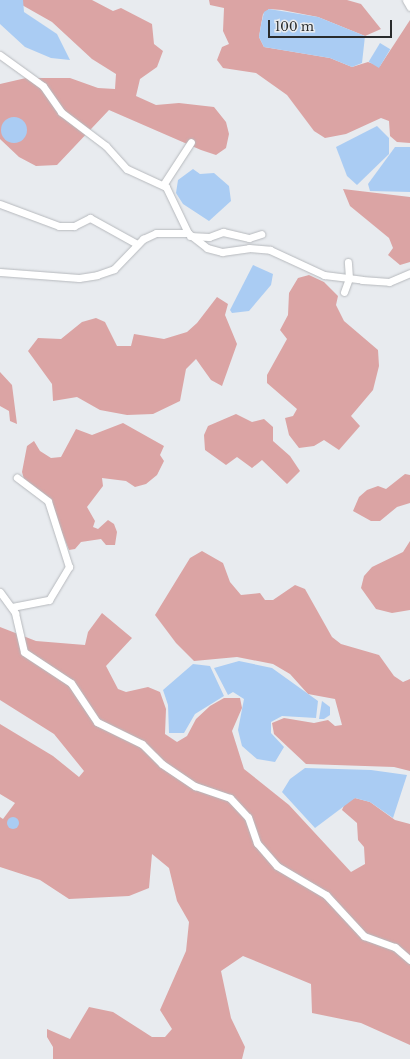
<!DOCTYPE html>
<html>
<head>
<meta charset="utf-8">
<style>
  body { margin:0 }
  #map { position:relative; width:410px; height:1059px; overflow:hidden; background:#e8ebef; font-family:"Libre Baskerville",serif }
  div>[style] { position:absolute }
  .forest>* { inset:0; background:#dba4a4 }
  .water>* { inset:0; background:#aaccf3; transform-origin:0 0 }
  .round { border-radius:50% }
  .roads { filter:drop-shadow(0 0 1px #b6b9bd) drop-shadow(0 0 1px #b6b9bd) }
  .minor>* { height:7px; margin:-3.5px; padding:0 3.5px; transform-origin:3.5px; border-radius:3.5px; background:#fff }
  span { translate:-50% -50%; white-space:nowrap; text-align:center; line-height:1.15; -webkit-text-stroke:3px #e8ebef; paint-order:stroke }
  .scale { position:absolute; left:268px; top:20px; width:124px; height:18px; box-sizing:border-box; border:2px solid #292b2c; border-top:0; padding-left:5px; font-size:12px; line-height:14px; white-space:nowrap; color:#292b2c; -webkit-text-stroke:3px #e8ebef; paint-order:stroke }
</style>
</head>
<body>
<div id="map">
  <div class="forest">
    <div style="clip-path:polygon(23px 0,92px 0,113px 11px,121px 8px,152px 24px,154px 44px,163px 51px,157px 67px,140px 79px,136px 96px,156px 105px,179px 103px,214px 107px,226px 122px,229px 134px,226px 148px,216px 155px,201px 150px,109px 110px,57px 165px,36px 166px,19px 157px,0 139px,0 84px,26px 78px,70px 78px,98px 88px,115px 89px,116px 74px,92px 59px,52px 22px,22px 5px)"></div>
    <div style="clip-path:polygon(209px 0,347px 0,361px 4px,381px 29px,365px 36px,318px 17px,282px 10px,269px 9px,263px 14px,261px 25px,259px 37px,264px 47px,330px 58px,352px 67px,368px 62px,380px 66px,410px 20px,410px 143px,397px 142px,390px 136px,389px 121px,381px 118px,346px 134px,325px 138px,314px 131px,287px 95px,256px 73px,223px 68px,217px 60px,222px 47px,229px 44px,223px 31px,224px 8px,210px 5px)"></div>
    <div style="clip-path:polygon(343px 189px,410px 197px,410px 262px,400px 265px,388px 255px,393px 248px,389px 238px,350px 206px)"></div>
    <div style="clip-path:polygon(309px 275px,324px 282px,338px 296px,336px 305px,344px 321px,378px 350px,379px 366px,373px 390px,351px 416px,360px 426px,339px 450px,324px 440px,314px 446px,299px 448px,289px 435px,285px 418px,293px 416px,297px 409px,267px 383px,267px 375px,287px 339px,280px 330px,288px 315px,289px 293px,298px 278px)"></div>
    <div style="clip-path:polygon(217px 297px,228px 304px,225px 315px,237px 344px,222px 386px,211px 380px,196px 359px,186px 369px,180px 401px,153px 414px,127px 415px,100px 410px,77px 397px,53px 401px,52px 384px,28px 351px,38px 338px,61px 339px,82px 322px,96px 318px,105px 322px,117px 346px,131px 346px,134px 334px,164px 339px,187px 332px,197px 323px)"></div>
    <div style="clip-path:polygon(0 372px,12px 385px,17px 424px,10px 421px,9px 411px,0 406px)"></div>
    <div style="clip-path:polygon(236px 414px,252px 422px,264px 419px,273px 427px,273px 441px,290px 456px,300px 471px,287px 484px,262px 460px,252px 468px,237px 457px,226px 465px,205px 450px,204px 435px,208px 426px)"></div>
    <div style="clip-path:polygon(123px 423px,164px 446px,160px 455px,164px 461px,157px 475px,146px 484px,135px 487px,126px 481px,102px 478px,103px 486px,87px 507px,95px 521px,93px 527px,98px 529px,108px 520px,114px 524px,117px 532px,115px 545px,106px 545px,101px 539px,81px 542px,75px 549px,69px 550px,48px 499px,42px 492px,26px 486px,22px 472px,27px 446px,34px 441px,40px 451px,51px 458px,61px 457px,76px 429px,92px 435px)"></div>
    <div style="clip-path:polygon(405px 474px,410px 475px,410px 503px,397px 507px,380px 521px,371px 521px,353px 511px,359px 497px,367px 490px,378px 486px,386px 489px)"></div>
    <div style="clip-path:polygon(410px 541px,410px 610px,392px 613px,376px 609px,361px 588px,364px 576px,372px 567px,403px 552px)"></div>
    <div style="clip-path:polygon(202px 551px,223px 563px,230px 582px,241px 595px,260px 593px,265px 600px,273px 600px,295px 585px,305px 589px,332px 637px,341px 644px,379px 655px,394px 676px,403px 682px,410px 679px,410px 771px,394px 767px,306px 764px,274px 734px,272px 723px,284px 718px,314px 723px,328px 720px,335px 726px,342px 725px,335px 699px,308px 694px,290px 674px,273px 664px,237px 657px,194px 661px,176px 643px,155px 615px,190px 558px)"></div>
    <div style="clip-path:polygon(102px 613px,132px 638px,106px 666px,118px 689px,126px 692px,148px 687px,160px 692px,166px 709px,165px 734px,177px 742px,187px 736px,196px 719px,210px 706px,224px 698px,240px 698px,242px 708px,232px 731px,244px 769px,289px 805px,351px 872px,365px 864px,364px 847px,358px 840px,357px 823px,342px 810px,345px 803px,355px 798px,370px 802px,395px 820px,410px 824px,410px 1045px,361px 1023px,312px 1013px,311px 984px,243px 956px,221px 971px,231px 1018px,245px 1047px,242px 1059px,53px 1059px,53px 1047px,47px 1037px,47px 1029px,70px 1039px,89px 1007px,113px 1012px,152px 1037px,165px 1037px,172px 1029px,160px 1010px,186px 951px,189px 922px,177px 901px,169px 868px,152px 854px,149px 888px,129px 896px,69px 899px,40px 880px,0 867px,0 817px,3px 819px,15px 803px,0 794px,0 724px,53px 756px,79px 777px,84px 771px,54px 734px,0 700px,0 627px,36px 641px,85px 645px,88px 632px)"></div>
  </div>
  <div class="water">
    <div style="clip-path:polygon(0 0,23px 0,24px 12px,57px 34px,70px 60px,51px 58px,25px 47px,0 24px)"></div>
    <div style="clip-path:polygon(269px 9px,318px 17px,365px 36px,362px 63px,352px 67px,330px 58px,264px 47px,259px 37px,261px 25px,264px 12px)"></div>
    <div style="left:380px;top:43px;width:12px;height:22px;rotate:31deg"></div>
    <div class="round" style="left:1px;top:117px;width:26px;height:26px"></div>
    <div style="clip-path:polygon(377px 126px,389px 138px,389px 154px,357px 185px,347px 176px,336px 147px)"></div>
    <div style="clip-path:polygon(395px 147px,410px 147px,410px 192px,370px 191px,368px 184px)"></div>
    <div style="clip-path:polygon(193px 169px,200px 174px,214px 173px,229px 186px,231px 201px,209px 221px,183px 204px,176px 193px,178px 180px)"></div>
    <div style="clip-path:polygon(253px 265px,273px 274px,271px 285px,249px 311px,232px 313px,230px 310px)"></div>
    <div style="clip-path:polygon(239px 661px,272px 668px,318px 701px,316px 718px,282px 716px,271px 722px,271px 733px,284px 747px,275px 762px,257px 759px,242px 746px,238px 730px,244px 699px,233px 692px,228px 695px,214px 668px)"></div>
    <div style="clip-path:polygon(193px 664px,210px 666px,224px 696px,195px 714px,184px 733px,169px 733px,168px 705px,163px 690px)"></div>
    <div style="clip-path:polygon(322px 701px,330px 707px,330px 715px,324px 719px,319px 719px)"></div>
    <div style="clip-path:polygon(305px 768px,371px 770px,407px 775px,393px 818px,370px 802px,355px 798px,315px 828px,282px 792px,290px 779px)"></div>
    <div class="round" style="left:7px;top:817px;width:12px;height:12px"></div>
  </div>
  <div class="roads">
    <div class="minor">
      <div style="left:406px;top:0;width:8px;rotate:60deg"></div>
      <div style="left:0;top:55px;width:53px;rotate:35.8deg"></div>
      <div style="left:43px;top:86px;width:32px;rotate:55deg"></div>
      <div style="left:61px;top:112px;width:56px;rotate:37.1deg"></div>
      <div style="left:106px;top:146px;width:31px;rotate:48deg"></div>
      <div style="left:127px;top:169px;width:43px;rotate:24.8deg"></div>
      <div style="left:166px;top:187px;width:51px;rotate:64.4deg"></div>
      <div style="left:188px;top:233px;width:24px;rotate:38deg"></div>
      <div style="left:207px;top:248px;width:16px;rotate:15deg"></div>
      <div style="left:222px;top:252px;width:27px;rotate:-8deg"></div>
      <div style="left:249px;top:248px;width:21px;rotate:5deg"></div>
      <div style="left:270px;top:250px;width:60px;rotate:24.8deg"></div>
      <div style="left:324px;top:275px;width:38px;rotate:7deg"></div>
      <div style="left:362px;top:280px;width:27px;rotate:4deg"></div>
      <div style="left:389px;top:282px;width:23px;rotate:-23deg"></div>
      <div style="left:163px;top:185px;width:51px;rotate:-56.9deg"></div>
      <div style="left:0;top:204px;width:63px;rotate:20.4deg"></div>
      <div style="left:59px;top:226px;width:15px"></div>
      <div style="left:74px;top:226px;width:18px;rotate:-27deg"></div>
      <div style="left:90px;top:218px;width:54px;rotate:29deg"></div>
      <div style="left:190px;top:236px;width:19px;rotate:3deg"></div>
      <div style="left:209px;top:237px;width:15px;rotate:-20deg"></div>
      <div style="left:223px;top:232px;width:27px;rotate:13deg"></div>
      <div style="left:249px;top:238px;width:13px;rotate:-18deg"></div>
      <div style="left:0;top:272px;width:79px;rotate:4.3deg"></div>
      <div style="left:79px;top:278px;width:18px;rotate:-9deg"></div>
      <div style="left:97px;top:275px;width:18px;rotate:-19deg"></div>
      <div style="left:114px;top:269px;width:42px;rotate:-46deg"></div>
      <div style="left:143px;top:239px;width:14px;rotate:-25deg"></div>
      <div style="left:156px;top:233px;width:32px"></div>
      <div style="left:344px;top:292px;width:15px;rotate:-70deg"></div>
      <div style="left:349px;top:278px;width:16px;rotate:-94deg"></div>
      <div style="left:0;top:592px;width:26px;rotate:54deg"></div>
      <div style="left:15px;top:613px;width:40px;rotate:77deg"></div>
      <div style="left:24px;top:652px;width:56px;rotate:33.4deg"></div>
      <div style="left:71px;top:683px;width:47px;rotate:56.3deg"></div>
      <div style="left:97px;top:722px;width:50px;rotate:26.1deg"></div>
      <div style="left:142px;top:744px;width:28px;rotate:45deg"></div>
      <div style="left:162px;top:764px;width:40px;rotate:34deg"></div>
      <div style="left:195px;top:786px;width:37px;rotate:19deg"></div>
      <div style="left:230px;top:798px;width:26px;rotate:47deg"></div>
      <div style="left:248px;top:817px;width:28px;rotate:71deg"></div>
      <div style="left:257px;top:843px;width:30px;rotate:49deg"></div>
      <div style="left:277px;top:866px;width:57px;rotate:30.6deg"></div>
      <div style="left:326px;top:895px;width:56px;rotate:47.2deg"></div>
      <div style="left:364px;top:936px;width:33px;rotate:20deg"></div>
      <div style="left:395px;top:947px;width:20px;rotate:41deg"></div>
      <div style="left:12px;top:607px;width:38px;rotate:-11deg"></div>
      <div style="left:49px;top:600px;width:39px;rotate:-59deg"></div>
      <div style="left:69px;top:567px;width:69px;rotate:-107.7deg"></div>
      <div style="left:48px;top:501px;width:39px;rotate:-143deg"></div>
    </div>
  </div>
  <div class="scale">100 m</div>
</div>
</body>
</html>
